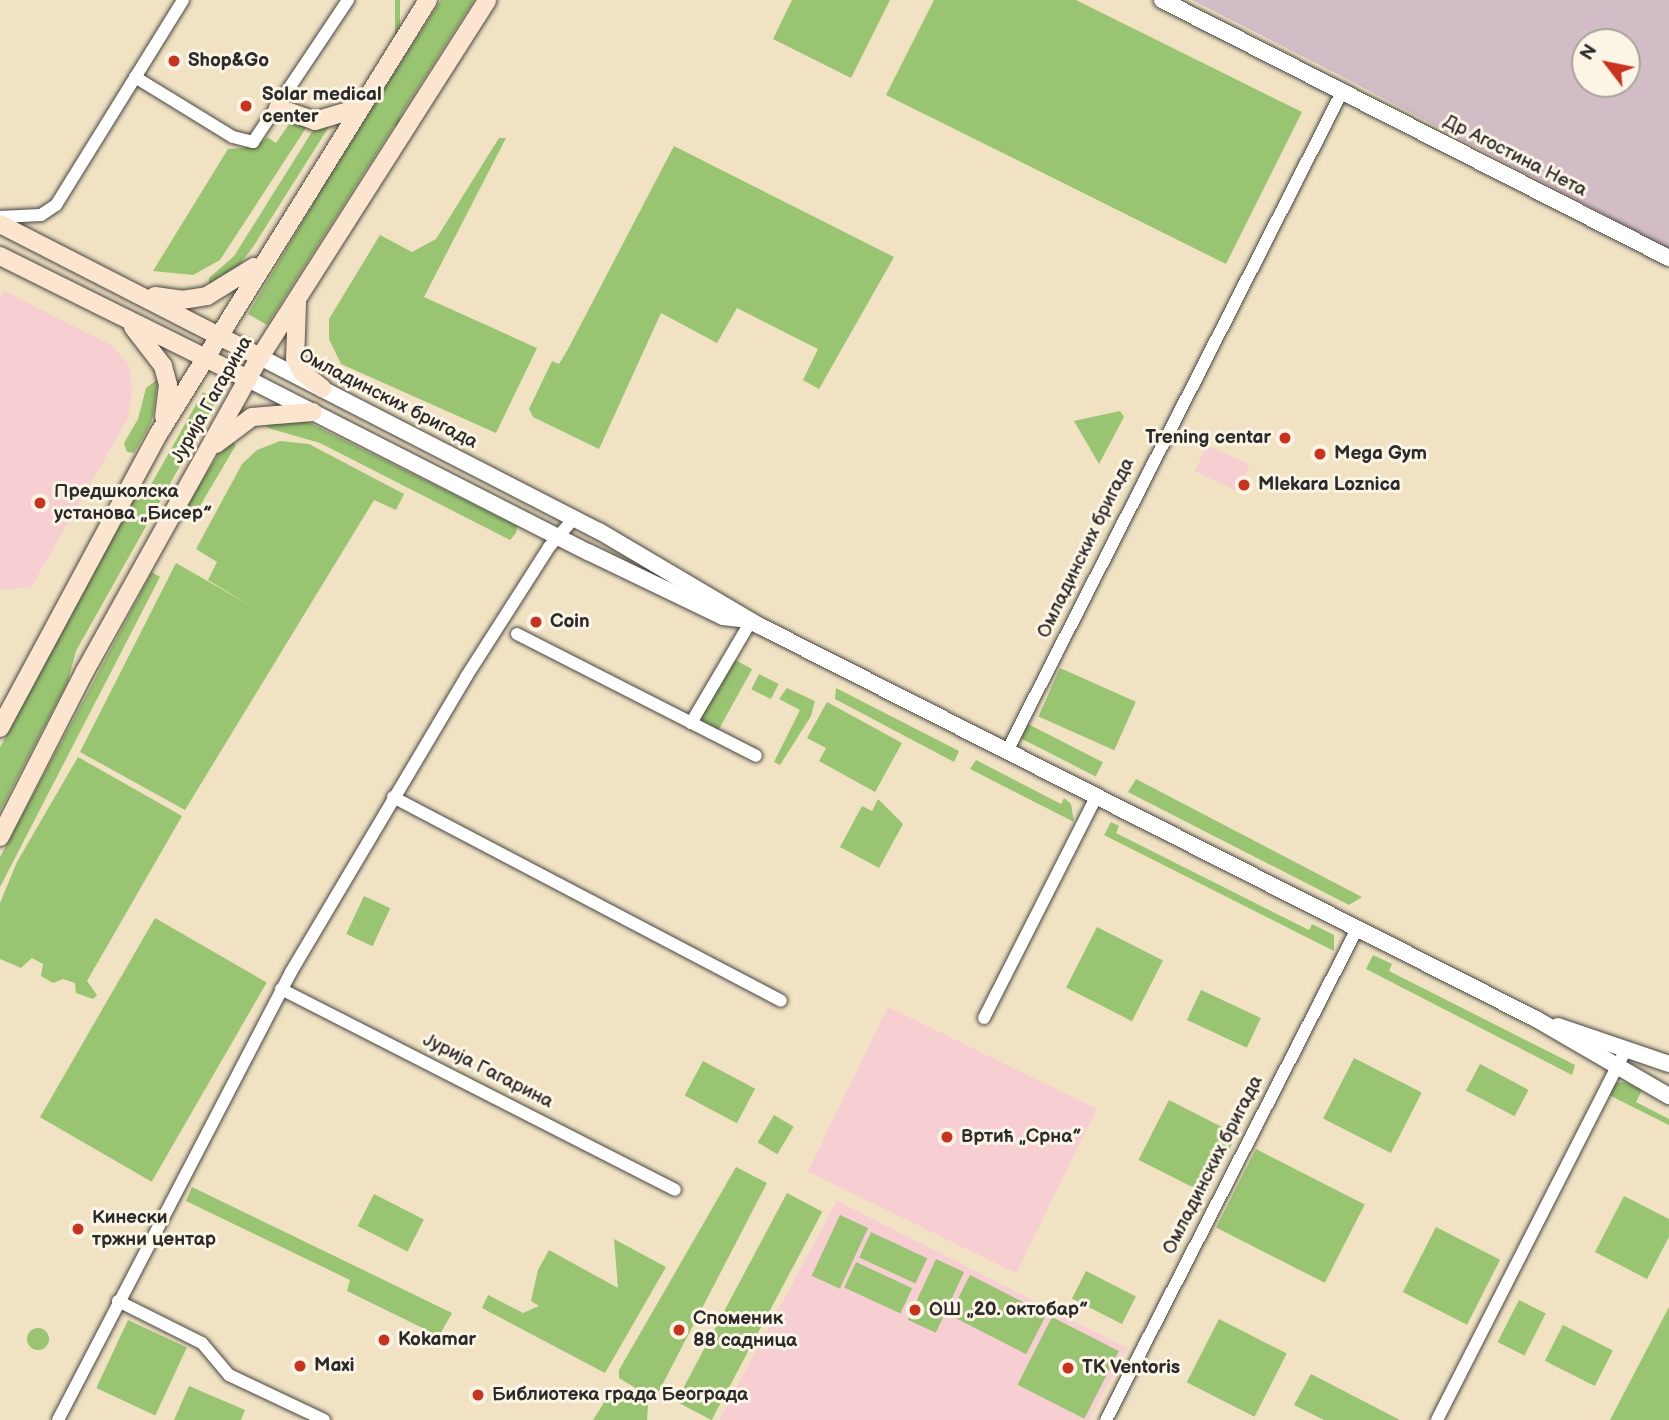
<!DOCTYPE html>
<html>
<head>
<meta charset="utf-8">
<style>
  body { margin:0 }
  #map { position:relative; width:1669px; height:1420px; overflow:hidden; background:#f0e2c3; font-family:"Balsamiq Sans",sans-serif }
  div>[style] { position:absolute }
  .built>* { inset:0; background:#f7cfd3; transform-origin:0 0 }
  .industrial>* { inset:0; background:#d2bdc7 }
  .green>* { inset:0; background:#99c471; transform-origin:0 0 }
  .round { border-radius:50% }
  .roads { filter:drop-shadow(0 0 2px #494642) drop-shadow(0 0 2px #494642) }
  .minor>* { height:12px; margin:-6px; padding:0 6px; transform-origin:6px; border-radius:6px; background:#fff }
  .tertiary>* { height:16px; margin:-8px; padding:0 8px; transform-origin:8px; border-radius:8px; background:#fff }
  .secondary>* { height:18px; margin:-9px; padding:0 9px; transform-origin:9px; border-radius:9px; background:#fce5cf }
  .dots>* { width:19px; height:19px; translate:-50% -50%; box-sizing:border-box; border:4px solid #fcf5e5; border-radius:50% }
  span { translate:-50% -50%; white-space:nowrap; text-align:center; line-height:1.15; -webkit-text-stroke:6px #fcf5e5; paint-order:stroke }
  .poi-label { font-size:19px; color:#2b2b2b; font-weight:700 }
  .left { translate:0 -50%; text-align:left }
  .right { translate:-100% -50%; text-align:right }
  .street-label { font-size:19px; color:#2b2b2b }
  .north { position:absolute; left:1571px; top:28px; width:70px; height:70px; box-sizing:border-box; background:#fcf5e5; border:2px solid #a8a49b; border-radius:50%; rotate:302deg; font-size:19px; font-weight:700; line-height:28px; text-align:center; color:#2b2b2b }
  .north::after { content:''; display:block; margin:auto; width:24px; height:32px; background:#c8321e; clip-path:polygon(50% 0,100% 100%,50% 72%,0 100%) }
</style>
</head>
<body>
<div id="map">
  <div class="built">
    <div style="clip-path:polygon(4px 291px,113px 346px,129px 365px,132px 389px,128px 418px,31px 587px,0 590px,0 298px)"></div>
    <div style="left:1207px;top:445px;width:47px;height:29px;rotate:25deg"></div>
    <div style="left:888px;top:1007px;width:232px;height:183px;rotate:26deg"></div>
    <div style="clip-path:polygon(837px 1201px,1127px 1348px,1089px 1420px,719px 1420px)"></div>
  </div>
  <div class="industrial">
    <div style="clip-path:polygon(evenodd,1192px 0,1669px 0,1669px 249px,1343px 77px,1192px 0,1627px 42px,1627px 84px,1585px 84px,1585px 42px,1627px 42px)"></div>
  </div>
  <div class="green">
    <div style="left:395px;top:0;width:5px;height:130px"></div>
    <div style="clip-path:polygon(441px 0,474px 0,267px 325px,248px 314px,355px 133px)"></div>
    <div style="clip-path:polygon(792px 0,890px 0,851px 78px,773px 39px)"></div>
    <div style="clip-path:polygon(934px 0,1076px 0,1302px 112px,1226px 264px,886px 95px)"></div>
    <div style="clip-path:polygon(332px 122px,253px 247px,234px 272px,209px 289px,209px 278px,234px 256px,315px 127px)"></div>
    <div style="clip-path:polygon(290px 123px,308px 125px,220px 260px,193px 275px,153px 271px,228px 149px,257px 147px,267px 137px,276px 143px)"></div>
    <div style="clip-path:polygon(499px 138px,506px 138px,424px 297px,537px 348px,496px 433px,341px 364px,329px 339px,329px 319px,380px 235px,412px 252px,436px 239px)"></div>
    <div style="clip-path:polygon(674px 146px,894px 257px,819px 389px,803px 380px,818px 349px,737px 308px,717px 343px,661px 313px,599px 449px,533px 417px,529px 409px,552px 361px,559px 364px,568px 349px)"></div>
    <div style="clip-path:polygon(158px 379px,152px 421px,134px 453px,127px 452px,124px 443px,138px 419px,146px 388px)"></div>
    <div style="clip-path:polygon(203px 392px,217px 400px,76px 651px,68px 681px,0 811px,0 747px,134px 499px,141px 488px,148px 490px)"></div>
    <div style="clip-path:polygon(1120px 411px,1124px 417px,1099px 464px,1074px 421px)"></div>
    <div style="clip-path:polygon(285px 417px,308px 422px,517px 526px,516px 533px,510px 540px,320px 443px,268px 428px,264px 419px)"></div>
    <div style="clip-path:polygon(228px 439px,236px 445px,197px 511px,185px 508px)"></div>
    <div style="clip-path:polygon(280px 441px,309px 444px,404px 494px,396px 510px,374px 500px,185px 810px,80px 752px,176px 563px,253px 607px,208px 580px,217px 562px,196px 549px,242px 464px,257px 450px)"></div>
    <div style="clip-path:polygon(152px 572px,160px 577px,0 887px,0 857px)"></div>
    <div style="left:732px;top:658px;width:23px;height:73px;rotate:29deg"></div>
    <div style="left:1060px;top:668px;width:83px;height:53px;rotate:24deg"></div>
    <div style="left:759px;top:674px;width:22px;height:17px;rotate:27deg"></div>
    <div style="clip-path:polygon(787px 688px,815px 701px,811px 716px,780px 765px,774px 762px,800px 710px,779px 699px)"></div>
    <div style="clip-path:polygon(836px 688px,959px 751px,954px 762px,835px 699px)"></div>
    <div style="clip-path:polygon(827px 702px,902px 743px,875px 792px,819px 761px,826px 748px,807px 738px)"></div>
    <div style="left:1028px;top:724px;width:84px;height:16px;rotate:27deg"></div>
    <div style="clip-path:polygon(78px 757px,182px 816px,87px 981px,97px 995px,93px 999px,76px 993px,75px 983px,63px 979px,53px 983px,41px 976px,43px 964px,32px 958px,21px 968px,0 959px,0 903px,17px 862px)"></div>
    <div style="clip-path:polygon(976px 760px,1061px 804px,1064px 798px,1071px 804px,1074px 822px,970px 769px)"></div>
    <div style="clip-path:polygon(1136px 779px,1362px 897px,1349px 905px,1128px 792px)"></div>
    <div style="clip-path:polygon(878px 799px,903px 824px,879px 868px,840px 847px,862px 806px,872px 811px)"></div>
    <div style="clip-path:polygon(1111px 822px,1119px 826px,1116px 833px,1309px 930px,1312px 924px,1334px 935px,1334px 951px,1104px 835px)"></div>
    <div style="left:364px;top:896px;width:29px;height:42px;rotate:25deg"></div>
    <div style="left:155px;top:918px;width:129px;height:230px;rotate:30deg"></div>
    <div style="left:1097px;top:927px;width:74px;height:68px;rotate:27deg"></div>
    <div style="clip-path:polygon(1373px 955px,1392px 964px,1389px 971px,1575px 1065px,1572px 1075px,1366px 969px)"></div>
    <div style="left:1201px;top:990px;width:66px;height:33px;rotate:25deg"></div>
    <div style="left:1354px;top:1058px;width:76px;height:68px;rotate:27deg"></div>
    <div style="left:703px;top:1061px;width:59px;height:39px;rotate:28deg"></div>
    <div style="left:1480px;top:1064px;width:55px;height:30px;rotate:28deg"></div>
    <div style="clip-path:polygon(1624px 1082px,1642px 1090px,1636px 1102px,1669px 1119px,1669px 1125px,1609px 1095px,1614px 1083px)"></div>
    <div style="left:1169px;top:1100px;width:76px;height:67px;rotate:27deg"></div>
    <div style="left:774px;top:1115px;width:23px;height:32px;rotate:31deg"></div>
    <div style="left:1256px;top:1149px;width:122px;height:88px;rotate:27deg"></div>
    <div style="clip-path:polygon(736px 1167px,767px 1183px,658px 1393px,649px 1396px,619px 1378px,619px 1370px)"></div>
    <div style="clip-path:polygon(192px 1187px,452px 1313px,439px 1336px,347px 1291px,350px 1280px,186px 1201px)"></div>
    <div style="left:787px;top:1193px;width:40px;height:236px;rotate:28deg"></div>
    <div style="left:374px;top:1194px;width:56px;height:36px;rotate:27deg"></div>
    <div style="clip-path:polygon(1624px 1196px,1669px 1219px,1669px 1237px,1647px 1279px,1595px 1252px)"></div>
    <div style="left:840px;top:1215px;width:31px;height:67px;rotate:25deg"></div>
    <div style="left:1436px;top:1227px;width:72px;height:73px;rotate:27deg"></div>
    <div style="left:871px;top:1232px;width:62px;height:28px;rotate:25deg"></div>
    <div style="clip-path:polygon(614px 1239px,666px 1267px,605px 1373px,482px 1308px,488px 1295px,523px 1313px,539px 1306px,531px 1301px,538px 1270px,549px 1250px,618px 1288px)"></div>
    <div style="left:936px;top:1259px;width:31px;height:67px;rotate:25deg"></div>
    <div style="left:856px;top:1262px;width:62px;height:28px;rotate:25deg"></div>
    <div style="left:1086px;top:1271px;width:56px;height:31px;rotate:27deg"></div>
    <div style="left:970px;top:1275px;width:86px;height:45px;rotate:27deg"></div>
    <div style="left:1519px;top:1300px;width:30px;height:47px;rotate:27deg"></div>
    <div style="clip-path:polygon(1669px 1307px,1669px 1420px,1610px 1420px)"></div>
    <div style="left:1052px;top:1317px;width:75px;height:76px;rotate:27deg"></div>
    <div style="left:1219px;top:1319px;width:76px;height:71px;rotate:27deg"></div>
    <div style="left:128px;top:1320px;width:65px;height:75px;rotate:25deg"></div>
    <div style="left:1563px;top:1325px;width:56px;height:40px;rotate:27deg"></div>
    <div class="round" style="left:27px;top:1328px;width:22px;height:22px"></div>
    <div style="clip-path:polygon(1311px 1374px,1400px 1420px,1324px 1420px,1294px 1405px)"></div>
    <div style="clip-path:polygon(189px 1386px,245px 1410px,241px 1420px,174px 1420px)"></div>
    <div style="clip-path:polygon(614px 1387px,648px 1405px,647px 1420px,593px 1420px)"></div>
  </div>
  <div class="roads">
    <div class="minor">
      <div style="left:135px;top:77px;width:115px;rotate:31.5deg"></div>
      <div style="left:233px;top:137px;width:21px;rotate:14deg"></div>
      <div style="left:253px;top:142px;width:171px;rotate:-56.2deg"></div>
      <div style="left:0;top:217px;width:41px;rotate:-2.8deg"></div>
      <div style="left:41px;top:215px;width:18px;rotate:-34deg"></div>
      <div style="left:56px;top:205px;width:241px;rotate:-58.2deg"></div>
      <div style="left:517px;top:634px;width:268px;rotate:27deg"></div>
      <div style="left:691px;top:723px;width:118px;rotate:-59.5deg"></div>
      <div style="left:1007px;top:751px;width:739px;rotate:-63.05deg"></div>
      <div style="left:393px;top:797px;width:438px;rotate:27.7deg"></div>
      <div style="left:281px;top:989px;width:442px;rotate:27deg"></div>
      <div style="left:984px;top:1018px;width:248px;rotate:-63.1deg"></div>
      <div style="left:118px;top:1301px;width:94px;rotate:26.6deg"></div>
      <div style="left:202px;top:1343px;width:42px;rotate:49.8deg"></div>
      <div style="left:229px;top:1375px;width:105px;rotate:25.3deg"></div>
      <div style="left:58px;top:1420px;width:505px;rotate:-62.52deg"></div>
      <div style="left:291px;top:972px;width:343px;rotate:-59.3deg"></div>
      <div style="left:466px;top:677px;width:154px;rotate:-57.4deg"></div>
      <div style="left:549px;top:547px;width:38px;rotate:-49deg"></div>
      <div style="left:1106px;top:1420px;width:551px;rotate:-62.92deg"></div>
      <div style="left:1437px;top:1420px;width:416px;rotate:-63deg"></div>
    </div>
    <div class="tertiary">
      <div style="left:1162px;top:0;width:569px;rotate:26.97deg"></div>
      <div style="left:260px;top:357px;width:381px;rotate:27.2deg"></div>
      <div style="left:599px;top:531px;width:185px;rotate:30.6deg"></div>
      <div style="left:758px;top:625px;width:872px;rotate:26.86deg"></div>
      <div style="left:1536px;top:1019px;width:154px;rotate:30.1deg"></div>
      <div style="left:248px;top:379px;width:381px;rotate:27deg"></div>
      <div style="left:588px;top:552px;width:150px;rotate:25.7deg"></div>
      <div style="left:723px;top:617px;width:26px;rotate:7deg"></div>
      <div style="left:1558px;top:1026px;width:117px;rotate:18.9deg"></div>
    </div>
    <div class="secondary">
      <div style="left:278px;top:108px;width:39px;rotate:19deg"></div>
      <div style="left:315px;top:121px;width:46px;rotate:-16.5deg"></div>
      <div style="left:0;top:224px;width:292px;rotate:27.1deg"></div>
      <div style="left:0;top:256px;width:277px;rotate:26.4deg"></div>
      <div style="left:155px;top:296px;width:27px;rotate:8deg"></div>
      <div style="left:182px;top:300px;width:25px;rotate:-9deg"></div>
      <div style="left:207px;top:296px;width:55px;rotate:-31.7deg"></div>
      <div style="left:297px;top:303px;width:56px;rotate:92deg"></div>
      <div style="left:295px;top:359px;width:15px;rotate:62deg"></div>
      <div style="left:302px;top:372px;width:26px;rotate:39deg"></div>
      <div style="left:133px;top:327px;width:49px;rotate:52.4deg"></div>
      <div style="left:163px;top:366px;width:20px;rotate:75deg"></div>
      <div style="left:168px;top:385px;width:32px;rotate:97deg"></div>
      <div style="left:216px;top:444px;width:45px;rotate:-36.9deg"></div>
      <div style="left:252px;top:417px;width:61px;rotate:-4.7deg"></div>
      <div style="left:0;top:728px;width:335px;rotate:-61.7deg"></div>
      <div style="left:159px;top:433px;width:510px;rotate:-58.15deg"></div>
      <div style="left:0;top:837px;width:186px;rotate:-62.9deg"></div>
      <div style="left:85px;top:671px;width:359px;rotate:-60.9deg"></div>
      <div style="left:260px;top:357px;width:423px;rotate:-57.5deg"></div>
    </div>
  </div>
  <div class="dots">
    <div style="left:174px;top:61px;background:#c8321e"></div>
    <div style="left:246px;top:106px;background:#c8321e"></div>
    <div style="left:1285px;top:438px;background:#c8321e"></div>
    <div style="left:1320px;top:454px;background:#c8321e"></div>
    <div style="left:1244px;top:485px;background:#c8321e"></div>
    <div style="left:40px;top:503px;background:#c8321e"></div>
    <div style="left:536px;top:622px;background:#c8321e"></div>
    <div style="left:947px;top:1137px;background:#c8321e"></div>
    <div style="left:78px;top:1229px;background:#c8321e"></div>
    <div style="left:915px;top:1310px;background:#c8321e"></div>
    <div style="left:679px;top:1330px;background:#c8321e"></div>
    <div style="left:384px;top:1340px;background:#c8321e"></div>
    <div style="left:300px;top:1366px;background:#c8321e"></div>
    <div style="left:1068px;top:1368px;background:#c8321e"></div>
    <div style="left:478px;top:1395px;background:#c8321e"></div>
  </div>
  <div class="poi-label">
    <span class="left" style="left:188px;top:61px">Shop&amp;Go</span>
    <span class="left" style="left:262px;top:106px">Solar medical<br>center</span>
    <span class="right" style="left:1271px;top:438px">Trening centar</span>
    <span class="left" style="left:1334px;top:454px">Mega Gym</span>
    <span class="left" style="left:1258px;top:485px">Mlekara Loznica</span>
    <span class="left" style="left:54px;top:503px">Предшколска<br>установа „Бисер”</span>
    <span class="left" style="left:550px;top:622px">Coin</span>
    <span class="left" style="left:961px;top:1137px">Вртић „Срна”</span>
    <span class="left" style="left:92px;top:1229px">Кинески<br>тржни центар</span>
    <span class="left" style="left:929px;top:1310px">ОШ „20. октобар”</span>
    <span class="left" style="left:693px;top:1330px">Споменик<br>88 садница</span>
    <span class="left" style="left:398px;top:1340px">Kokamar</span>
    <span class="left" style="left:314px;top:1366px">Maxi</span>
    <span class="left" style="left:1082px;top:1368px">TK Ventoris</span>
    <span class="left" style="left:492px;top:1395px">Библиотека града Београда</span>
  </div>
  <div class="street-label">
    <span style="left:1515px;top:156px;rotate:27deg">Др Агостина Нета</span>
    <span style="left:388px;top:399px;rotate:27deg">Омладинских бригада</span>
    <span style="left:212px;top:400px;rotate:-60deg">Јурија Гагарина</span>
    <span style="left:1086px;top:548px;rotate:-64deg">Омладинских бригада</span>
    <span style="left:488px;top:1071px;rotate:27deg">Јурија Гагарина</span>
    <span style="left:1213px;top:1165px;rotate:-63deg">Омладинских бригада</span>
  </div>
  <div class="north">N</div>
</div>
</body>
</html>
